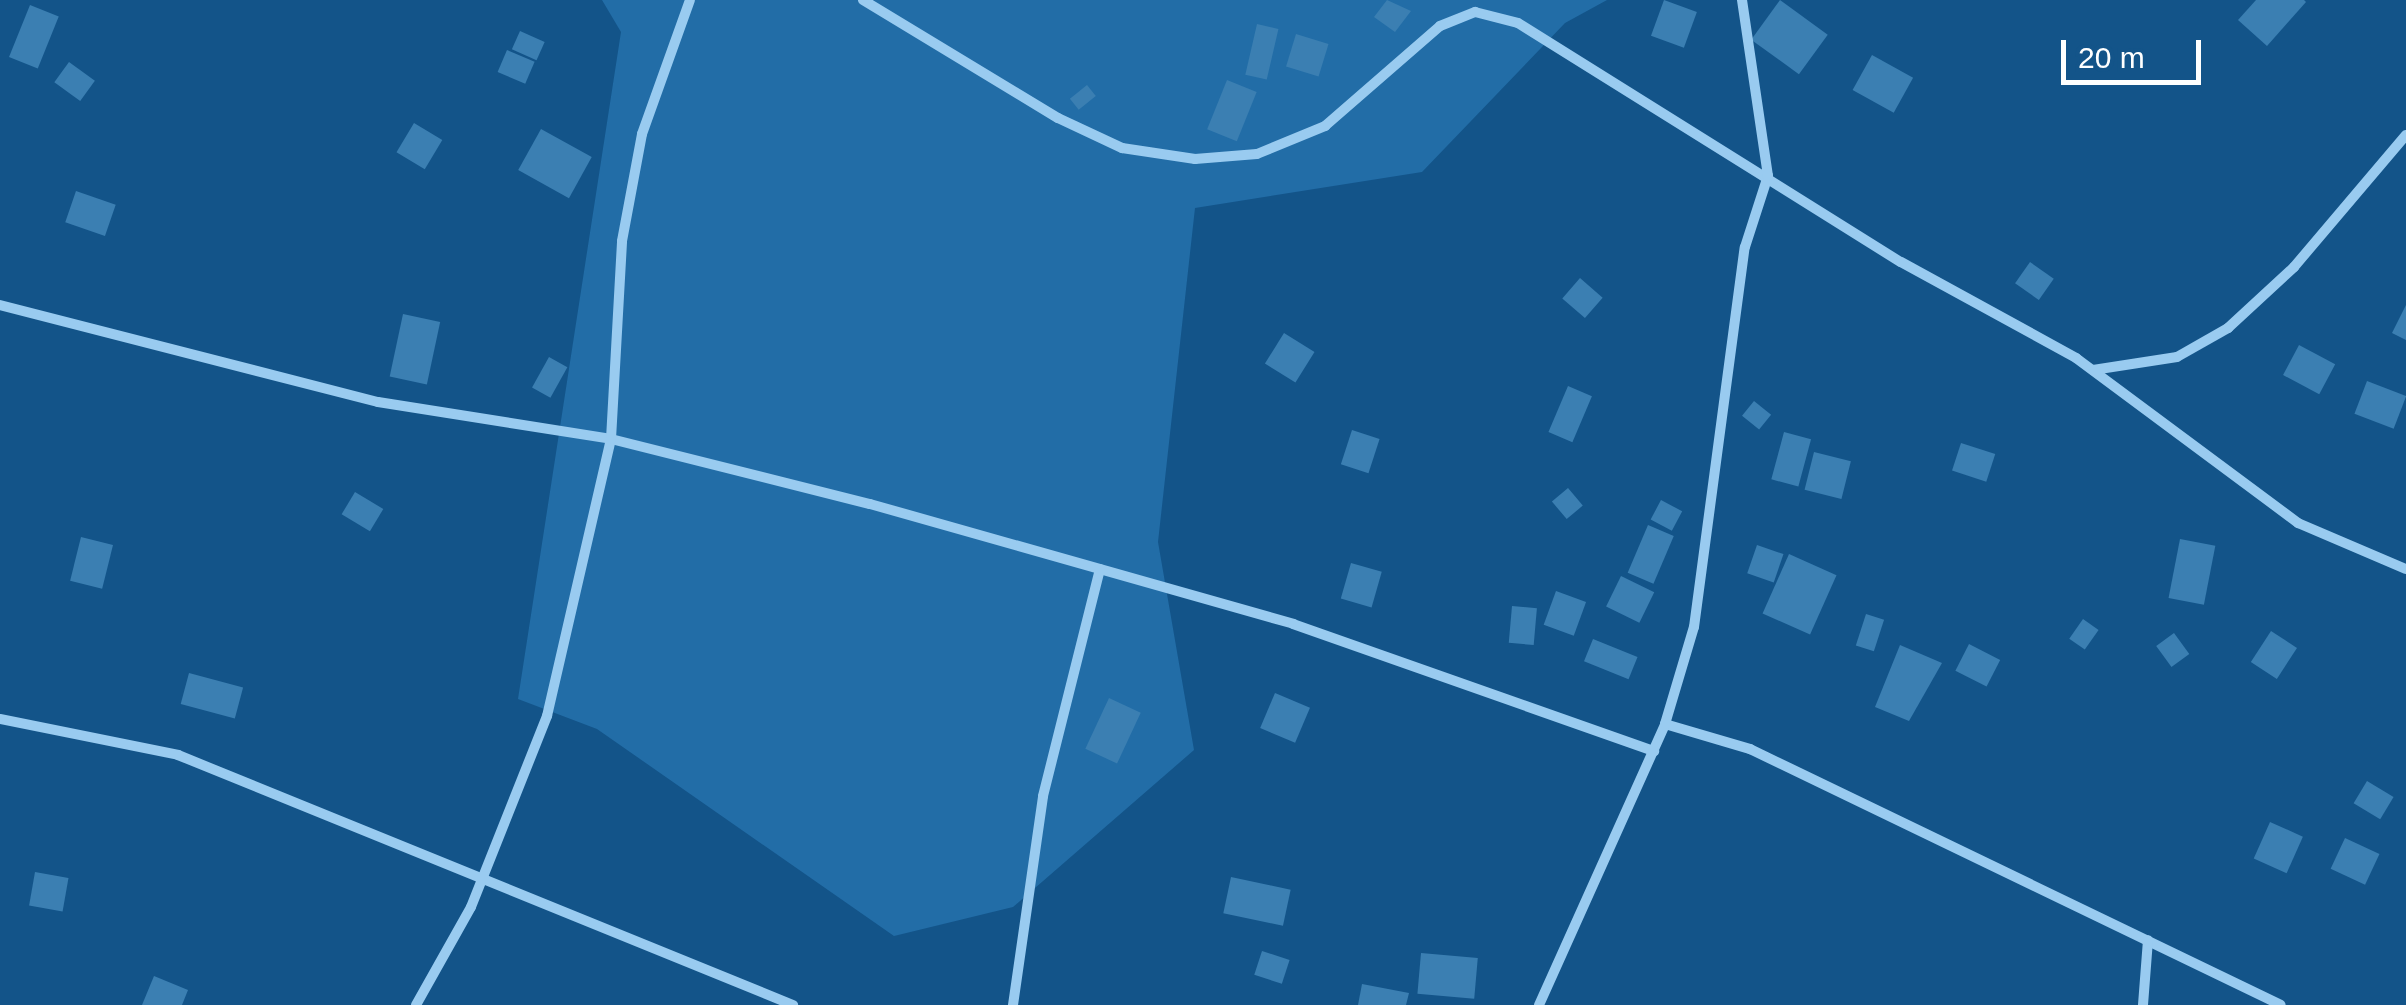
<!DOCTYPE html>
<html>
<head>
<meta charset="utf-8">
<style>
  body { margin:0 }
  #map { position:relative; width:2406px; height:1005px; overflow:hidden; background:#135489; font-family:Helvetica,sans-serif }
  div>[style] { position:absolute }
  .green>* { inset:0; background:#226da7 }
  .building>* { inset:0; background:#3b7fb2; transform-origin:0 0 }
  .street>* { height:10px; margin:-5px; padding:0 5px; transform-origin:5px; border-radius:5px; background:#99cbf0 }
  span { translate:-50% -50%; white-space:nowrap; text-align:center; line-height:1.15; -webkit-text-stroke:10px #135489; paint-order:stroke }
  .scale { position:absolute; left:2061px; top:40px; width:140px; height:45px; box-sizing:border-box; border:5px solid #fff; border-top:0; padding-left:12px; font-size:30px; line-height:35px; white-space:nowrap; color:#fff; -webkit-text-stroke:8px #135489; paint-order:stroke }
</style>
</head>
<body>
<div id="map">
  <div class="green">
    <div style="clip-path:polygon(602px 0,1607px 0,1565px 23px,1422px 172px,1195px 208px,1158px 542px,1194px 750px,1013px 907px,894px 936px,597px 729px,518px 699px,621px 32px)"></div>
  </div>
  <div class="building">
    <div style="clip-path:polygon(1387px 0,1411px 11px,1395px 32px,1374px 17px)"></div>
    <div style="left:1664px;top:0;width:35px;height:38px;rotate:20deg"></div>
    <div style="left:1780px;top:0;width:59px;height:49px;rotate:36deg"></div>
    <div style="clip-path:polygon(2256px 0,2304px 0,2306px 2px,2267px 46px,2238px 20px)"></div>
    <div style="left:30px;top:5px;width:31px;height:56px;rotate:22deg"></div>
    <div style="left:1257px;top:24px;width:22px;height:52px;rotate:13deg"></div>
    <div style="left:520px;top:31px;width:27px;height:20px;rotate:24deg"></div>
    <div style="left:1296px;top:34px;width:34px;height:34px;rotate:17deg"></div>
    <div style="left:507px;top:50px;width:30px;height:24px;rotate:23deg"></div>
    <div style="left:1872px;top:55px;width:47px;height:40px;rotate:29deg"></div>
    <div style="left:69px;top:62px;width:32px;height:25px;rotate:36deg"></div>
    <div style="left:1227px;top:80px;width:32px;height:53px;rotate:22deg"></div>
    <div style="left:1087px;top:85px;width:14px;height:22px;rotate:51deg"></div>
    <div style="left:414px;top:123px;width:33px;height:34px;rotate:31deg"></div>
    <div style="left:541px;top:129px;width:58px;height:47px;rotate:29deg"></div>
    <div style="left:76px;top:191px;width:42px;height:33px;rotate:19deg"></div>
    <div style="left:2030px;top:262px;width:29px;height:26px;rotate:35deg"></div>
    <div style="left:1580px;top:278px;width:30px;height:27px;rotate:41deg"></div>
    <div style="clip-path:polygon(2406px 305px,2406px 340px,2392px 333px)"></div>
    <div style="left:403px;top:314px;width:38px;height:64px;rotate:12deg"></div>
    <div style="left:1284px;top:333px;width:36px;height:36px;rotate:32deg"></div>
    <div style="left:2299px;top:345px;width:41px;height:34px;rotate:28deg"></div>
    <div style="left:549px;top:357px;width:21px;height:35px;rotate:29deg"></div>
    <div style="left:2367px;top:381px;width:42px;height:35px;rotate:21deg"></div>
    <div style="left:1568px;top:386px;width:26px;height:50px;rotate:23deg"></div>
    <div style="left:1754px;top:401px;width:22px;height:19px;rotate:39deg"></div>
    <div style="left:1352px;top:430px;width:29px;height:36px;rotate:18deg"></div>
    <div style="left:1784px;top:432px;width:28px;height:49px;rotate:15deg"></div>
    <div style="left:1961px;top:443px;width:36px;height:29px;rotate:18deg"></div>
    <div style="left:1814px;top:452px;width:38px;height:39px;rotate:14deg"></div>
    <div style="left:1568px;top:488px;width:23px;height:21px;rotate:50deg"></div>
    <div style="left:355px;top:492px;width:33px;height:26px;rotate:31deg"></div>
    <div style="left:1661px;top:500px;width:24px;height:22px;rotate:28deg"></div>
    <div style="left:1648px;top:525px;width:28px;height:52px;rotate:23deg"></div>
    <div style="left:81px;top:537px;width:33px;height:45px;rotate:14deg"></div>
    <div style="left:2180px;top:539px;width:36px;height:60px;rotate:11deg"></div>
    <div style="left:1757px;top:545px;width:28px;height:30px;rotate:19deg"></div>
    <div style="left:1789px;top:554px;width:52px;height:65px;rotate:24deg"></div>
    <div style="left:1351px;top:563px;width:32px;height:37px;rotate:16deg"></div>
    <div style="left:1621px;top:576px;width:37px;height:34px;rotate:26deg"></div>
    <div style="left:1556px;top:591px;width:32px;height:36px;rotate:20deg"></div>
    <div style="left:1512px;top:606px;width:25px;height:37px;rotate:5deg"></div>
    <div style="left:1866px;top:614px;width:19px;height:33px;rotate:18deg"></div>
    <div style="left:2083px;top:619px;width:19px;height:24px;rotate:35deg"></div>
    <div style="left:2271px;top:631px;width:31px;height:37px;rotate:33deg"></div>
    <div style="left:2174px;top:633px;width:26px;height:22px;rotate:54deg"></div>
    <div style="left:1593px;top:639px;width:48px;height:24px;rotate:22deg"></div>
    <div style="left:1969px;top:644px;width:35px;height:30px;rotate:27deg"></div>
    <div style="clip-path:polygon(1900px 645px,1942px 663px,1909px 721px,1875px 707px)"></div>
    <div style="left:189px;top:673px;width:56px;height:32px;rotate:15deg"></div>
    <div style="left:1275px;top:693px;width:38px;height:38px;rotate:23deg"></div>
    <div style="left:1109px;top:698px;width:35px;height:56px;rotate:25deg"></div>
    <div style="left:2367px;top:781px;width:31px;height:26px;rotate:31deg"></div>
    <div style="left:2270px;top:822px;width:36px;height:40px;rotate:24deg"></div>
    <div style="left:2345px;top:838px;width:38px;height:34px;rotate:25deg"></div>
    <div style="left:35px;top:872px;width:34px;height:34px;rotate:10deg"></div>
    <div style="left:1231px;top:877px;width:61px;height:37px;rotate:12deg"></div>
    <div style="left:1262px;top:951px;width:29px;height:25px;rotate:18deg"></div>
    <div style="left:1421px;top:953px;width:57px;height:41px;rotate:5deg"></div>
    <div style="clip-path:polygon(154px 976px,188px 990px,182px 1005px,142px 1005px)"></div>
    <div style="clip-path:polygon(1362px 984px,1409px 993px,1406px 1005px,1358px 1005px)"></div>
  </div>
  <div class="street">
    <div style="left:863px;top:0;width:228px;rotate:31.2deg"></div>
    <div style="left:1058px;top:118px;width:71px;rotate:25.1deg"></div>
    <div style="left:1122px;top:148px;width:74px;rotate:8.6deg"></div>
    <div style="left:1195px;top:159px;width:62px;rotate:-4.6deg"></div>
    <div style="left:1257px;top:154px;width:74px;rotate:-22.4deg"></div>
    <div style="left:1325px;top:126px;width:152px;rotate:-41deg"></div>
    <div style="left:1440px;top:26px;width:38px;rotate:-22deg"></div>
    <div style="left:1475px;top:12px;width:44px;rotate:14.3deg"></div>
    <div style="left:1518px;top:23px;width:451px;rotate:32deg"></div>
    <div style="left:1901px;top:262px;width:200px;rotate:28.7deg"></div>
    <div style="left:2076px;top:358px;width:277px;rotate:36.6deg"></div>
    <div style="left:2298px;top:523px;width:117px;rotate:23.1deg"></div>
    <div style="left:0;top:305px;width:390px;rotate:14.4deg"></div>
    <div style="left:378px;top:402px;width:236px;rotate:9deg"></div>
    <div style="left:611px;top:439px;width:267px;rotate:14.1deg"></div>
    <div style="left:870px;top:504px;width:440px;rotate:15.8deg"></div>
    <div style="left:1293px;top:624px;width:383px;rotate:19.4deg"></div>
    <div style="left:2093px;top:370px;width:85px;rotate:-8.8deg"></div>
    <div style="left:2177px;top:357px;width:59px;rotate:-29.6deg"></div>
    <div style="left:2228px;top:328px;width:90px;rotate:-42.7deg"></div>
    <div style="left:2294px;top:267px;width:173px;rotate:-49.7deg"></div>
    <div style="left:0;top:719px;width:182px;rotate:11.4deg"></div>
    <div style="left:178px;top:755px;width:664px;rotate:22.12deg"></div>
    <div style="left:1665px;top:724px;width:89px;rotate:16.4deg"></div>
    <div style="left:1750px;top:749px;width:589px;rotate:25.74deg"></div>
    <div style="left:416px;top:1005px;width:112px;rotate:-60.7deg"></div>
    <div style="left:471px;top:907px;width:206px;rotate:-68.3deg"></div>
    <div style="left:547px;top:716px;width:284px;rotate:-77deg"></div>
    <div style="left:611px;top:439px;width:198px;rotate:-86.8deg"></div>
    <div style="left:622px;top:241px;width:109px;rotate:-79.4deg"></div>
    <div style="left:642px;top:134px;width:142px;rotate:-70.3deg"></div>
    <div style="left:1013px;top:1005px;width:211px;rotate:-81.8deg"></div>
    <div style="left:1043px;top:796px;width:234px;rotate:-75.9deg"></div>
    <div style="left:1539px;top:1005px;width:308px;rotate:-65.8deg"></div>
    <div style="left:1665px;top:724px;width:101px;rotate:-73.4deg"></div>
    <div style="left:1694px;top:627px;width:383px;rotate:-82.4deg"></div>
    <div style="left:1745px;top:247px;width:75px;rotate:-72.1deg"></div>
    <div style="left:1768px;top:176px;width:178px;rotate:-98.4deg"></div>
    <div style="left:2143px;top:1005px;width:65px;rotate:-85.6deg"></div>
  </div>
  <div class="scale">20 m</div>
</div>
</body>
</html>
